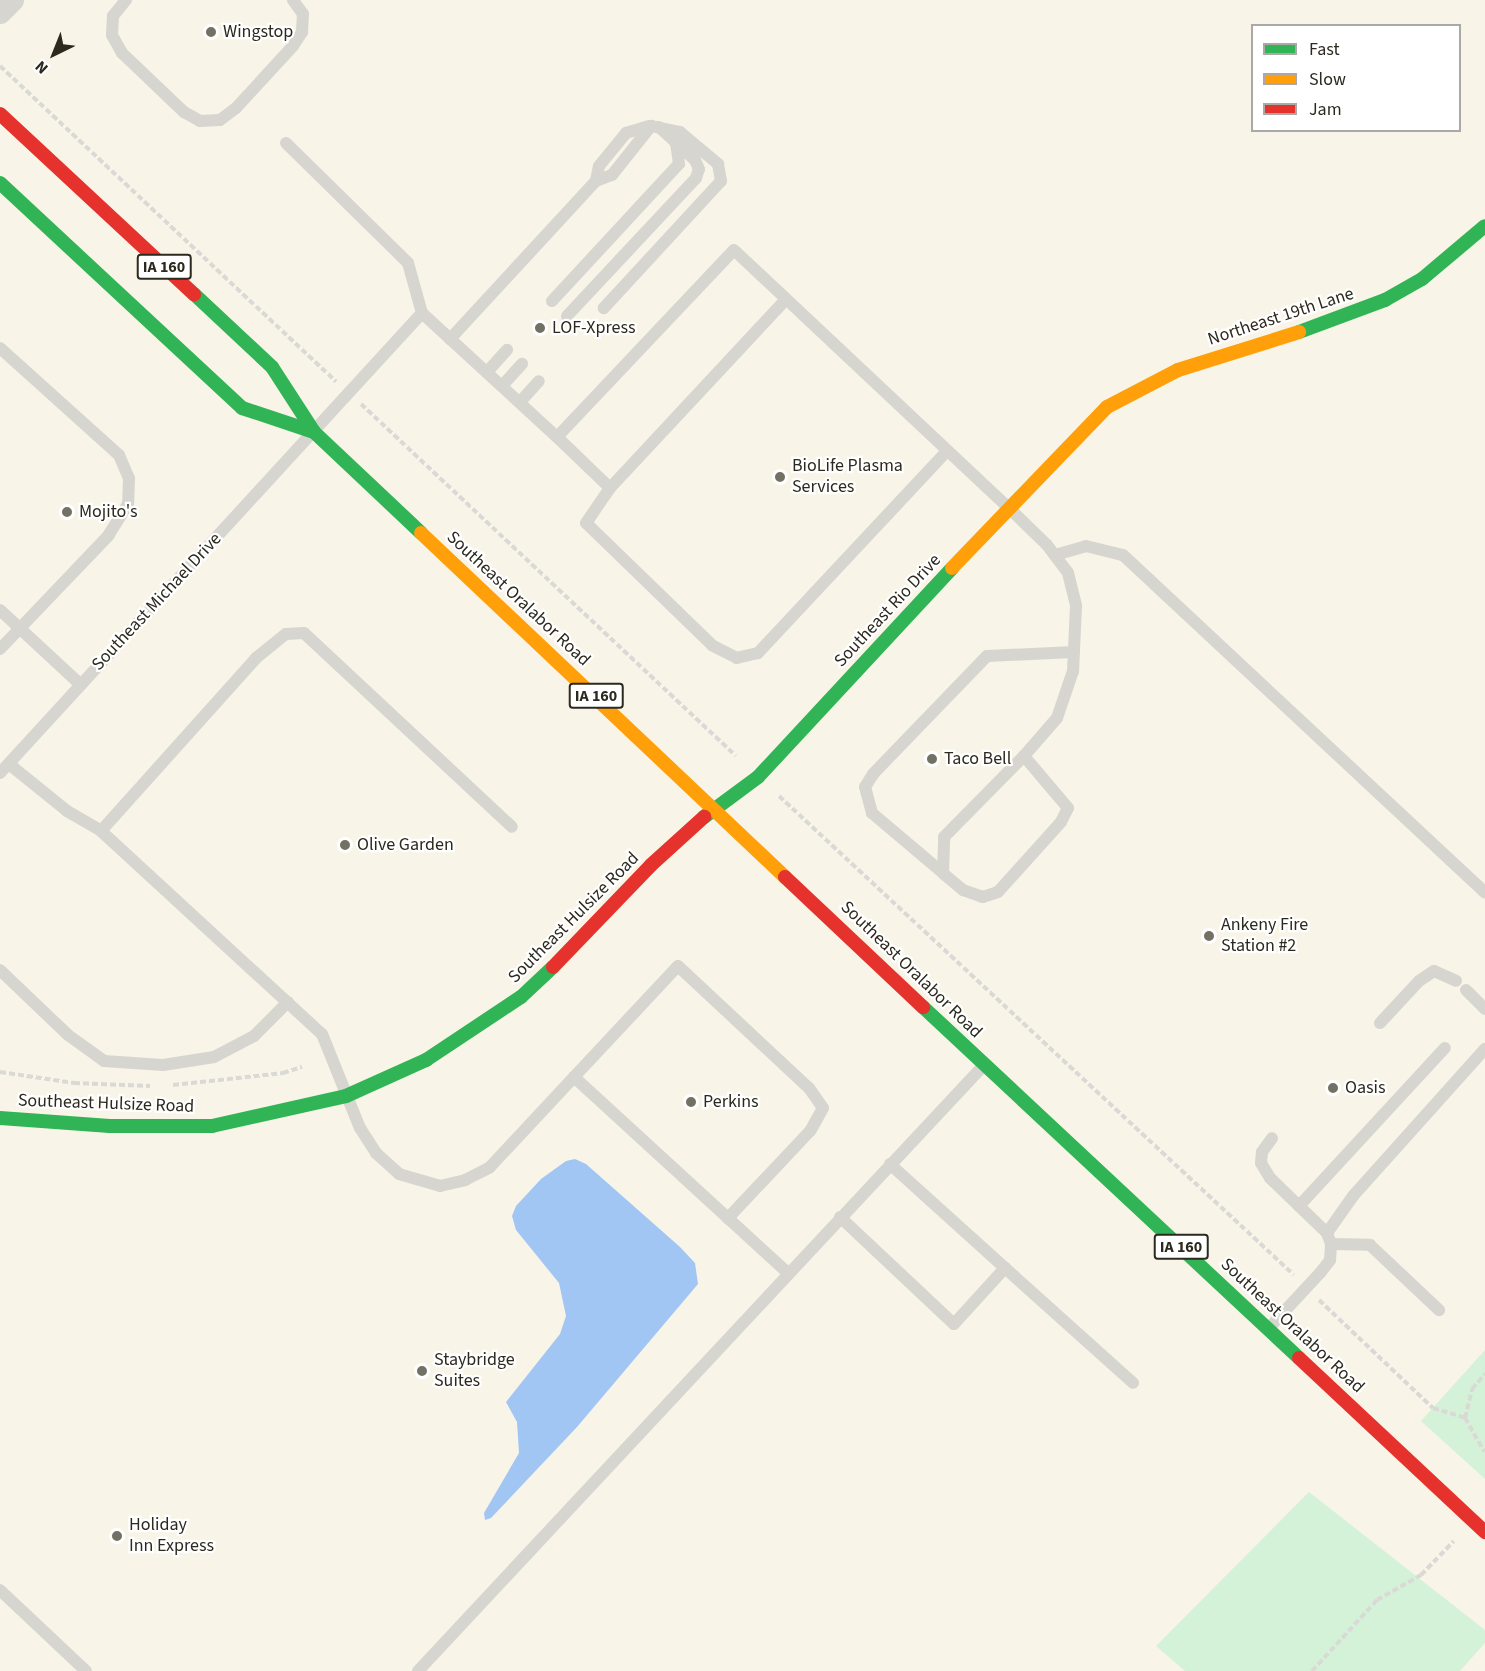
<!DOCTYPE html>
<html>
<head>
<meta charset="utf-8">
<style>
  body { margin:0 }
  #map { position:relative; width:1485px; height:1671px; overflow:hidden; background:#f8f4e7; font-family:"Source Sans 3",sans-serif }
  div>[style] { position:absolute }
  .green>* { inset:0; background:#d4f2d8 }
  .water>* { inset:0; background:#a1c6f4 }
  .path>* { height:4px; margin-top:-2px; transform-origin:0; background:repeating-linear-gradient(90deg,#dad9d5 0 6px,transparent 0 9px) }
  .lane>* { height:12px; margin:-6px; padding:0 6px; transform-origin:6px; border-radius:6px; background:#d6d5d0 }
  .street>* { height:24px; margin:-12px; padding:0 12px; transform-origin:12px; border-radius:12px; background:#d6d5d0 }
  .fast>* { height:14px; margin:-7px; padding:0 7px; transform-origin:7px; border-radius:7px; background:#30b455 }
  .slow>* { height:14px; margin:-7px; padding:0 7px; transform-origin:7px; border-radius:7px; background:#ff9f0a }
  .jam>* { height:14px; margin:-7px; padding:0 7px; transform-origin:7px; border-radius:7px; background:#e5322d }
  .dots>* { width:16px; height:16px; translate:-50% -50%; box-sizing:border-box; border:3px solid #fff; border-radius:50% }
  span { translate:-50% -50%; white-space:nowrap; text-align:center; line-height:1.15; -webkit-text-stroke:4.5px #fff; paint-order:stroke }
  .shield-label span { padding:2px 4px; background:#fff; border:2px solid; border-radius:4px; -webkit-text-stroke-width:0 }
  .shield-label { font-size:16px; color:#2c291e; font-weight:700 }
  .poi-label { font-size:18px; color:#2c291e }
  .left { translate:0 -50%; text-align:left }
  .street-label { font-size:18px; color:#2c291e }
  .legend { position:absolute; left:1251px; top:24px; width:210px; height:108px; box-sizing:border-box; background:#fff; border:2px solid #aba9a5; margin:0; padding:8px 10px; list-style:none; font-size:18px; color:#2c291e }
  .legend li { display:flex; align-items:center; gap:12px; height:30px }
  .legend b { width:30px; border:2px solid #aba9a5 }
  .north { position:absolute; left:24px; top:24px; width:60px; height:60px; -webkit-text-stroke:4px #fff; paint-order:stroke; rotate:223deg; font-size:16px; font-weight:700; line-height:24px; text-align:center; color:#2c291e }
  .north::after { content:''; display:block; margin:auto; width:21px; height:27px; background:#2c291e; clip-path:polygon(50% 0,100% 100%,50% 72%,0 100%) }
</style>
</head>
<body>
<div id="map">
  <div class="green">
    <div style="clip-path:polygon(1485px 1350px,1485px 1479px,1421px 1421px)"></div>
    <div style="clip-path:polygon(1309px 1492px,1485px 1630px,1485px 1643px,1460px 1671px,1185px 1671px,1156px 1646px)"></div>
  </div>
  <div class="water">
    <div style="clip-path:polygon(575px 1159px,586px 1164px,680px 1247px,695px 1263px,698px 1284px,577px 1427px,491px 1518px,485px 1520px,484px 1513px,519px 1453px,517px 1422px,506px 1402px,560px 1334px,566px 1316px,559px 1283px,516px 1230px,512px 1216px,516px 1206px,541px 1179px,566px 1161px)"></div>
  </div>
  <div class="path">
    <div style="left:0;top:66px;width:461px;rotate:43.2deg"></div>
    <div style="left:361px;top:404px;width:514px;rotate:43.19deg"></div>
    <div style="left:779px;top:796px;width:703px;rotate:42.93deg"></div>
    <div style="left:0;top:1072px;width:75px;rotate:8.5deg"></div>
    <div style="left:74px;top:1083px;width:76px;rotate:2.3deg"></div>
    <div style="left:173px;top:1085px;width:111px;rotate:-6.2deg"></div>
    <div style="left:283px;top:1073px;width:20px;rotate:-18deg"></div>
    <div style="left:1319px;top:1300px;width:157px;rotate:43.5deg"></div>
    <div style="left:1433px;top:1408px;width:34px;rotate:17deg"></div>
    <div style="left:1465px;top:1418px;width:30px;rotate:-76deg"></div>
    <div style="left:1472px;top:1389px;width:20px;rotate:-49deg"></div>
    <div style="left:1465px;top:1418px;width:39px;rotate:60deg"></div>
    <div style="left:1312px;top:1671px;width:96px;rotate:-47.5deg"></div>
    <div style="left:1377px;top:1600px;width:51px;rotate:-29.6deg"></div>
    <div style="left:1421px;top:1575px;width:47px;rotate:-45.9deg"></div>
  </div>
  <div class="lane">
    <div style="left:126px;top:0;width:21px;rotate:129deg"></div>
    <div style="left:113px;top:16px;width:19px;rotate:93deg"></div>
    <div style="left:112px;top:35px;width:21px;rotate:61deg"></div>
    <div style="left:122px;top:53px;width:86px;rotate:43.6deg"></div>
    <div style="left:184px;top:112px;width:18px;rotate:29deg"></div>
    <div style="left:200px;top:121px;width:20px;rotate:-3deg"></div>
    <div style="left:220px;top:120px;width:20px;rotate:-37deg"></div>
    <div style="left:236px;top:108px;width:84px;rotate:-47.4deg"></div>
    <div style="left:293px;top:46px;width:17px;rotate:-57deg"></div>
    <div style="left:302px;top:32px;width:18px;rotate:-87deg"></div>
    <div style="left:303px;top:14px;width:17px;rotate:-126deg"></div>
    <div style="left:286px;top:143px;width:171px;rotate:44.5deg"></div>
    <div style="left:408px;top:263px;width:52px;rotate:74.4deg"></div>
    <div style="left:596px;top:181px;width:15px;rotate:-79deg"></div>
    <div style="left:599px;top:166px;width:43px;rotate:-50.7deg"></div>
    <div style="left:626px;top:133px;width:24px;rotate:-17deg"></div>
    <div style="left:552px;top:301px;width:187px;rotate:-47.2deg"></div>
    <div style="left:679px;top:164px;width:21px;rotate:-98deg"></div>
    <div style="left:567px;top:316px;width:189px;rotate:-46.9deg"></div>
    <div style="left:696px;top:178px;width:9px;rotate:-72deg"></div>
    <div style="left:699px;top:169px;width:10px;rotate:-114deg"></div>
    <div style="left:695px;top:160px;width:49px;rotate:-137.5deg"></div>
    <div style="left:450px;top:339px;width:215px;rotate:-47.3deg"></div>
    <div style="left:596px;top:181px;width:17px;rotate:-21deg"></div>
    <div style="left:612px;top:175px;width:63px;rotate:-51.5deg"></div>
    <div style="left:651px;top:126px;width:30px;rotate:12deg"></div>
    <div style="left:680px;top:132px;width:50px;rotate:40.1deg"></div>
    <div style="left:718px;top:164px;width:17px;rotate:80deg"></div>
    <div style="left:721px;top:181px;width:173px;rotate:132.7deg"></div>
    <div style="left:0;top:348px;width:160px;rotate:42deg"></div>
    <div style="left:119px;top:455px;width:25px;rotate:67deg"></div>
    <div style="left:129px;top:478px;width:26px;rotate:92deg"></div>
    <div style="left:128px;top:504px;width:36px;rotate:122deg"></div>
    <div style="left:109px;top:535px;width:158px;rotate:133.7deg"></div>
    <div style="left:487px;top:372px;width:30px;rotate:-48deg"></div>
    <div style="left:502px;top:386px;width:30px;rotate:-48deg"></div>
    <div style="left:520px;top:402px;width:28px;rotate:-48deg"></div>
    <div style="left:947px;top:451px;width:277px;rotate:133.1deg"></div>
    <div style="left:758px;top:653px;width:22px;rotate:167deg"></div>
    <div style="left:737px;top:658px;width:28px;rotate:-153deg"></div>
    <div style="left:712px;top:645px;width:175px;rotate:-135.9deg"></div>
    <div style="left:586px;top:523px;width:42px;rotate:-55.6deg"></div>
    <div style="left:610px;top:488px;width:74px;rotate:-136.1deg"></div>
    <div style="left:557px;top:437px;width:257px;rotate:-46.6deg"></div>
    <div style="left:734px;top:250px;width:377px;rotate:43.2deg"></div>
    <div style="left:1009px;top:508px;width:53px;rotate:44.2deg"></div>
    <div style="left:1047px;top:545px;width:35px;rotate:53deg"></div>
    <div style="left:1068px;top:573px;width:34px;rotate:76deg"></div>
    <div style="left:1076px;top:606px;width:65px;rotate:92.6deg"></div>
    <div style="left:1073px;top:671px;width:50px;rotate:108.8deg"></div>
    <div style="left:1057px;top:718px;width:50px;rotate:131deg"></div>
    <div style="left:1024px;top:756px;width:68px;rotate:49.8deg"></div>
    <div style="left:1068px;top:808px;width:16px;rotate:117deg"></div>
    <div style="left:1061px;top:822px;width:94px;rotate:132deg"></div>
    <div style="left:998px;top:892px;width:16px;rotate:162deg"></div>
    <div style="left:983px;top:897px;width:21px;rotate:-161deg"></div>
    <div style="left:963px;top:890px;width:26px;rotate:-140deg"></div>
    <div style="left:943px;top:873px;width:36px;rotate:-88deg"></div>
    <div style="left:944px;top:837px;width:114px;rotate:-45.4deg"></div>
    <div style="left:610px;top:488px;width:258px;rotate:-47deg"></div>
    <div style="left:1055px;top:555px;width:32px;rotate:-16deg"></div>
    <div style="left:1086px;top:546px;width:38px;rotate:14deg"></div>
    <div style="left:1123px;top:555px;width:495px;rotate:43deg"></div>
    <div style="left:0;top:610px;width:110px;rotate:42.8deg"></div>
    <div style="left:9px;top:764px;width:75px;rotate:39deg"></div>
    <div style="left:67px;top:811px;width:39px;rotate:30deg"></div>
    <div style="left:101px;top:831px;width:300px;rotate:42.6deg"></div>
    <div style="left:322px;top:1034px;width:101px;rotate:68deg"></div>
    <div style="left:360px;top:1128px;width:30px;rotate:57deg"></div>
    <div style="left:376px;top:1153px;width:31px;rotate:42deg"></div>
    <div style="left:399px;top:1174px;width:43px;rotate:16.3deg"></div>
    <div style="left:440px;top:1186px;width:26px;rotate:-13deg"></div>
    <div style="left:465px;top:1180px;width:28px;rotate:-27deg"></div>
    <div style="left:490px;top:1167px;width:123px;rotate:-47deg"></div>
    <div style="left:574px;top:1077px;width:290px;rotate:42.5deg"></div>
    <div style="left:0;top:773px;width:624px;rotate:-47.47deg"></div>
    <div style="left:422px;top:313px;width:183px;rotate:42.6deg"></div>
    <div style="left:101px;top:831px;width:232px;rotate:-48.1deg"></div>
    <div style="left:256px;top:658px;width:38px;rotate:-39deg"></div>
    <div style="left:286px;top:634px;width:18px;rotate:-3deg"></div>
    <div style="left:304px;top:633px;width:284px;rotate:43deg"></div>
    <div style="left:943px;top:873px;width:93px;rotate:-139.8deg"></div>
    <div style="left:872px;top:813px;width:27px;rotate:-105deg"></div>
    <div style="left:865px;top:787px;width:15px;rotate:-58deg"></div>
    <div style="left:873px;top:774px;width:164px;rotate:-46deg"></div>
    <div style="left:987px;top:656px;width:87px;rotate:-2.6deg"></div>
    <div style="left:0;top:970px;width:94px;rotate:43.7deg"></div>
    <div style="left:68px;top:1035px;width:44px;rotate:35.8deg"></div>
    <div style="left:104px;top:1061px;width:59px;rotate:3.9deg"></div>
    <div style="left:163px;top:1065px;width:52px;rotate:-8.9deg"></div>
    <div style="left:214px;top:1057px;width:45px;rotate:-27.7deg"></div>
    <div style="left:254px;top:1036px;width:48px;rotate:-45deg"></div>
    <div style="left:1466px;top:990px;width:27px;rotate:45deg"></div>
    <div style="left:1380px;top:1023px;width:57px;rotate:-47.1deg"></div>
    <div style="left:1419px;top:981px;width:18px;rotate:-34deg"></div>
    <div style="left:1434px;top:971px;width:24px;rotate:24deg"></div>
    <div style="left:574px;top:1077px;width:152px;rotate:-46.9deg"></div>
    <div style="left:678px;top:966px;width:179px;rotate:43deg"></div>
    <div style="left:809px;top:1088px;width:24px;rotate:55deg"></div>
    <div style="left:823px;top:1108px;width:26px;rotate:119deg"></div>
    <div style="left:810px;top:1131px;width:120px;rotate:133.3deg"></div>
    <div style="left:1299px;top:1206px;width:215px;rotate:-47.3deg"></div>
    <div style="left:840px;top:1217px;width:156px;rotate:43.2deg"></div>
    <div style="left:954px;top:1324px;width:76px;rotate:-47.7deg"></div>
    <div style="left:1005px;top:1268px;width:155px;rotate:-137.9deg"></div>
    <div style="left:1327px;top:1233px;width:45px;rotate:-54.9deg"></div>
    <div style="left:1353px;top:1196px;width:198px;rotate:-48.1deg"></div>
    <div style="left:1331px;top:1244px;width:39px;rotate:1deg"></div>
    <div style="left:1370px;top:1245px;width:95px;rotate:43.3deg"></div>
    <div style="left:1005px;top:1268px;width:172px;rotate:41.9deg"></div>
    <div style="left:1269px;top:1328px;width:75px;rotate:-47.2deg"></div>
    <div style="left:1320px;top:1273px;width:16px;rotate:-52deg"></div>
    <div style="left:1330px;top:1260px;width:16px;rotate:-86deg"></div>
    <div style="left:1331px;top:1244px;width:12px;rotate:-110deg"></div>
    <div style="left:1327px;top:1233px;width:79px;rotate:-136deg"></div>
    <div style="left:1270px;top:1178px;width:17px;rotate:-121deg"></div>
    <div style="left:1261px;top:1163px;width:11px;rotate:-85deg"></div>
    <div style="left:1262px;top:1152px;width:17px;rotate:-54deg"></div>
    <div style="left:0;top:1590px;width:118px;rotate:43.3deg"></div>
    <div style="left:418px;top:1671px;width:826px;rotate:-46.96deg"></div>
  </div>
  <div class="street">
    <div style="left:0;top:12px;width:17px;rotate:-45deg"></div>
  </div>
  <div class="fast">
    <div style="left:0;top:183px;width:330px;rotate:42.9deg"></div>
    <div style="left:242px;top:408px;width:76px;rotate:18.4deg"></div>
    <div style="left:194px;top:294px;width:107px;rotate:43.1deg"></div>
    <div style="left:272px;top:367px;width:77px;rotate:57.1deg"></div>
    <div style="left:314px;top:432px;width:147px;rotate:43.3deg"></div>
    <div style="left:1299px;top:332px;width:92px;rotate:-20.4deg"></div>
    <div style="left:1385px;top:300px;width:43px;rotate:-29.6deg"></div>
    <div style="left:1422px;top:279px;width:82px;rotate:-40.1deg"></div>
    <div style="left:704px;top:817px;width:67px;rotate:-36.5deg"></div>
    <div style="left:758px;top:777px;width:285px;rotate:-47.1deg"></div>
    <div style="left:923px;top:1007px;width:514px;rotate:43.03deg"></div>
    <div style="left:0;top:1118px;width:110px;rotate:4.2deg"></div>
    <div style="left:110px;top:1126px;width:102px"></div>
    <div style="left:212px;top:1126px;width:137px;rotate:-12.6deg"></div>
    <div style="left:346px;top:1096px;width:88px;rotate:-24.2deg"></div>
    <div style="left:426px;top:1060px;width:114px;rotate:-33.6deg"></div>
    <div style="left:521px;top:997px;width:44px;rotate:-43.2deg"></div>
  </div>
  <div class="slow">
    <div style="left:421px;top:533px;width:501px;rotate:43.38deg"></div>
    <div style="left:952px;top:568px;width:223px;rotate:-46.1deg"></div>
    <div style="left:1107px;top:407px;width:80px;rotate:-27.5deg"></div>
    <div style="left:1178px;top:370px;width:127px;rotate:-17.4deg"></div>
  </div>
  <div class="jam">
    <div style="left:0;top:114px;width:265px;rotate:42.9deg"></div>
    <div style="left:785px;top:877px;width:190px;rotate:43.3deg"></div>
    <div style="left:553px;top:967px;width:141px;rotate:-46.1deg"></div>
    <div style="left:651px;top:865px;width:72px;rotate:-42.2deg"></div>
    <div style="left:1299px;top:1358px;width:255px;rotate:43.1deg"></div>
  </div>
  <div class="dots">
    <div style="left:211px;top:32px;background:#737064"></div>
    <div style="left:540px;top:328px;background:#737064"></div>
    <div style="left:780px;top:477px;background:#737064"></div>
    <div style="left:67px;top:512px;background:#737064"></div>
    <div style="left:932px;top:759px;background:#737064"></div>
    <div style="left:345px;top:845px;background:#737064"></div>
    <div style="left:1209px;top:936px;background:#737064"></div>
    <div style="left:1333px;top:1088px;background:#737064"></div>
    <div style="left:691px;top:1102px;background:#737064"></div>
    <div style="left:422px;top:1371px;background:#737064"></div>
    <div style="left:117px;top:1536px;background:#737064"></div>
  </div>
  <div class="shield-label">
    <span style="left:164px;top:267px">IA 160</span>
    <span style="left:596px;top:696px">IA 160</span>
    <span style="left:1181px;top:1247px">IA 160</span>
  </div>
  <div class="poi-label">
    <span class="left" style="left:223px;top:32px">Wingstop</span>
    <span class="left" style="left:552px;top:328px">LOF-Xpress</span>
    <span class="left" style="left:792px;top:477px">BioLife Plasma<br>Services</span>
    <span class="left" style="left:79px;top:512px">Mojito's</span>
    <span class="left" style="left:944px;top:759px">Taco Bell</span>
    <span class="left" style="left:357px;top:845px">Olive Garden</span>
    <span class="left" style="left:1221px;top:936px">Ankeny Fire<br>Station #2</span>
    <span class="left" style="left:1345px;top:1088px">Oasis</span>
    <span class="left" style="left:703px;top:1102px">Perkins</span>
    <span class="left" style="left:434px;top:1371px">Staybridge<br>Suites</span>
    <span class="left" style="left:129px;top:1536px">Holiday<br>Inn Express</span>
  </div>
  <div class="street-label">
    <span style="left:1281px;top:317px;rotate:-18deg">Northeast 19th Lane</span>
    <span style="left:518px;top:599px;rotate:43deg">Southeast Oralabor Road</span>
    <span style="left:157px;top:602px;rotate:-47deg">Southeast Michael Drive</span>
    <span style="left:888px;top:611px;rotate:-47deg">Southeast Rio Drive</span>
    <span style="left:574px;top:918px;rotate:-45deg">Southeast Hulsize Road</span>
    <span style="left:911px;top:970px;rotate:44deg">Southeast Oralabor Road</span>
    <span style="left:106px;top:1104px;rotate:2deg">Southeast Hulsize Road</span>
    <span style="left:1292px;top:1326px;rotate:43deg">Southeast Oralabor Road</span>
  </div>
  <ul class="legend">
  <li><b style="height:8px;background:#30b455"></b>Fast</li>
  <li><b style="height:8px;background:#ff9f0a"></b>Slow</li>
  <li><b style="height:8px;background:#e5322d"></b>Jam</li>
  </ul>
  <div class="north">N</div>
</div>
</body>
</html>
